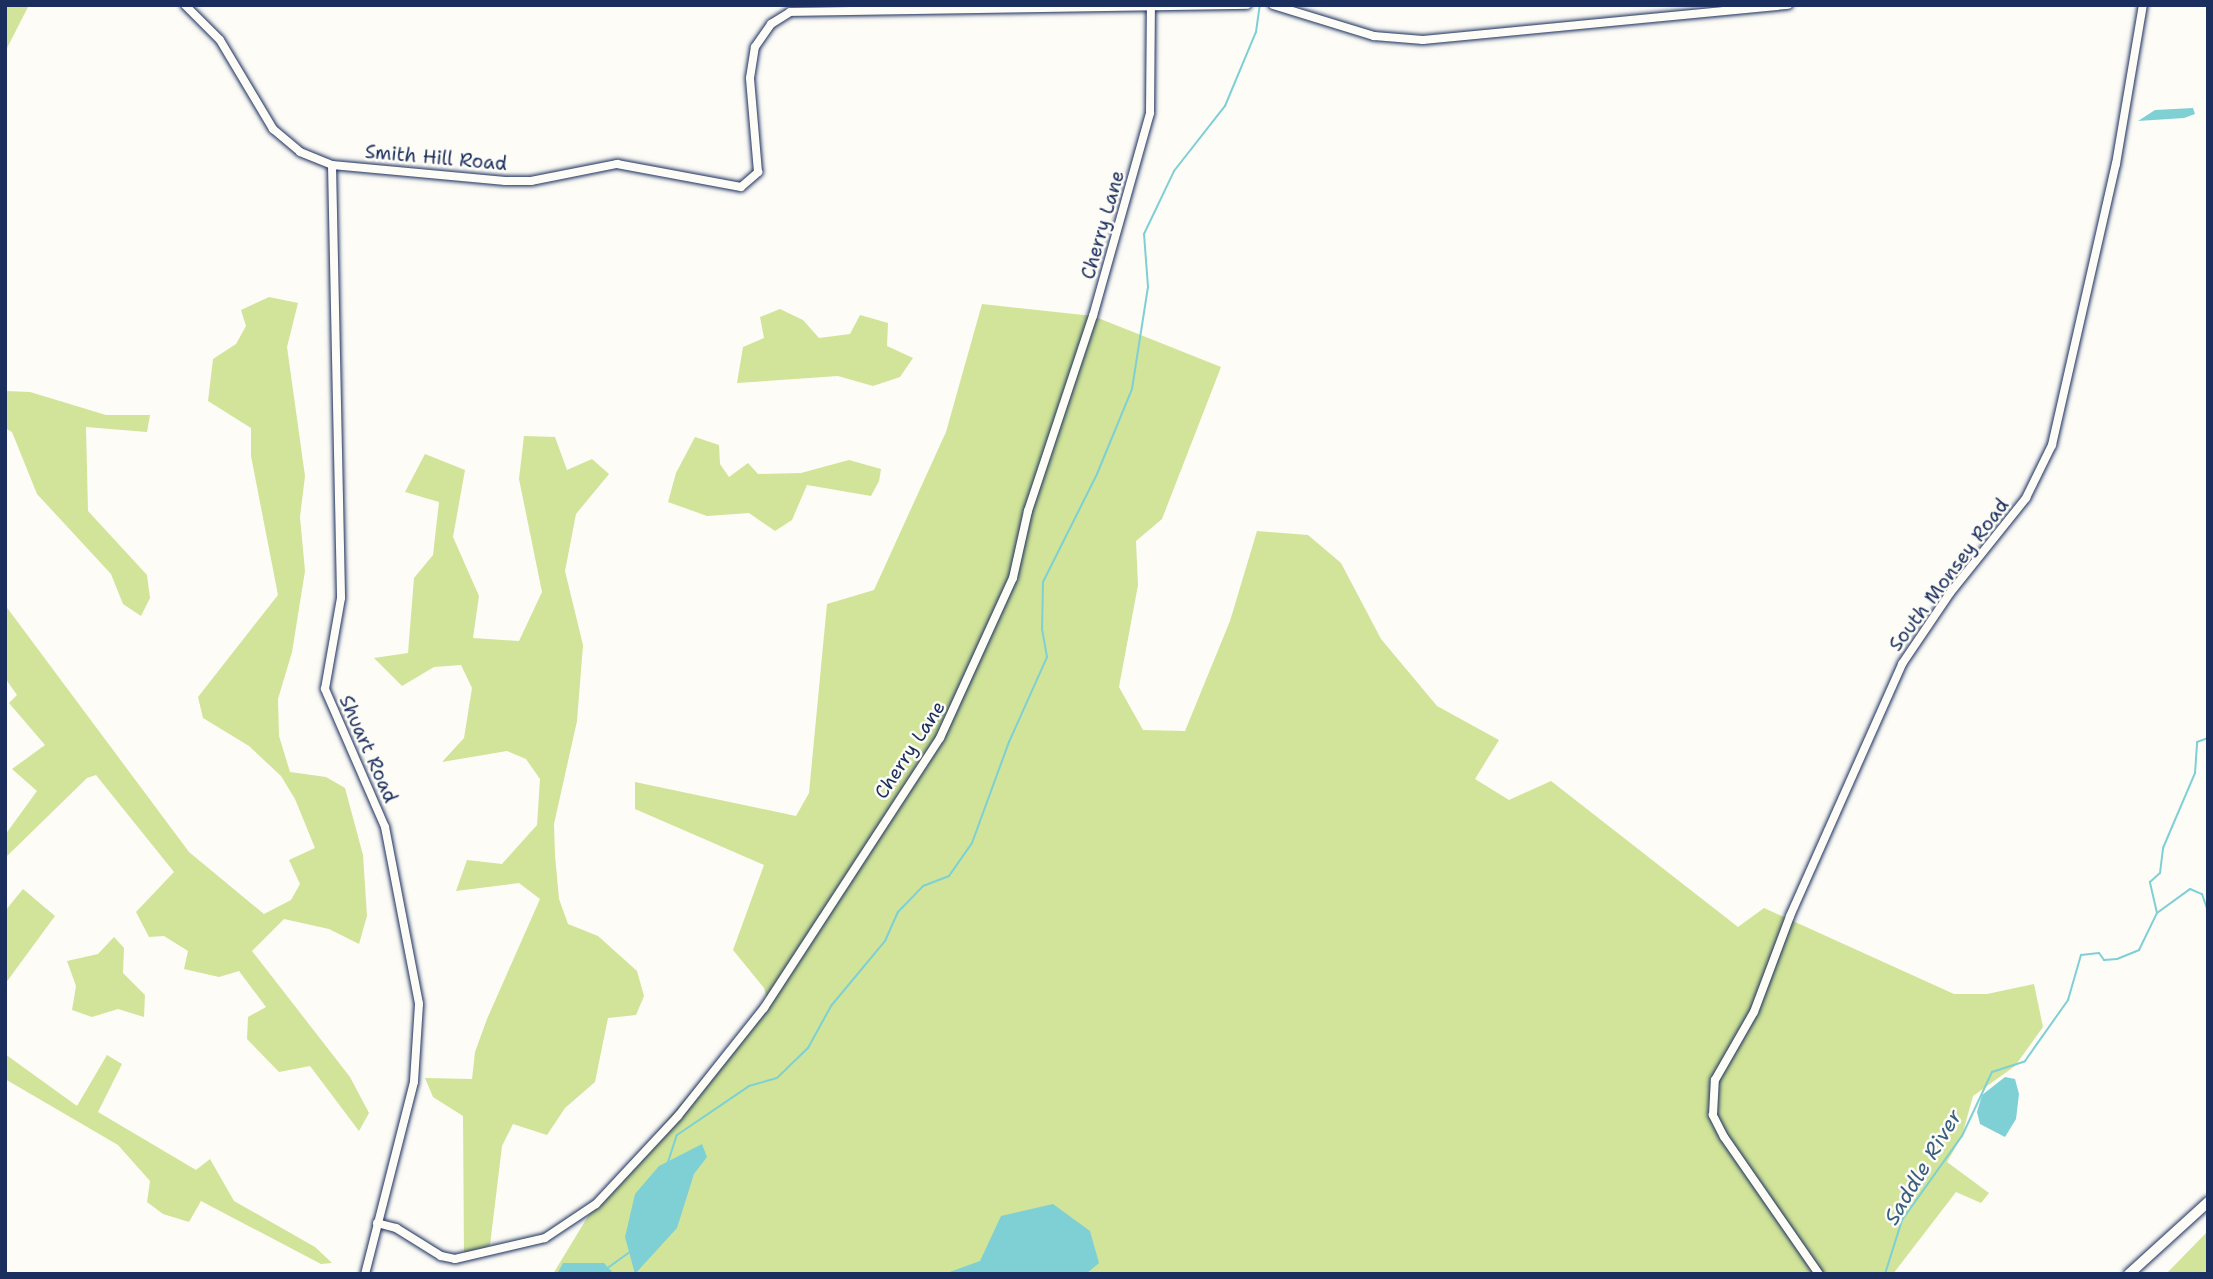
<!DOCTYPE html>
<html>
<head>
<meta charset="utf-8">
<style>
  body { margin:0 }
  #map { position:relative; width:2213px; height:1279px; overflow:hidden; background:#fdfcf7; font-family:"Shantell Sans",sans-serif }
  div>[style] { position:absolute }
  .green>* { inset:0; background:#d1e499 }
  .water>* { inset:0; background:#7ed0d5 }
  .stream>* { height:2px; margin:-1px; padding:0 1px; transform-origin:1px; border-radius:1px; background:#7ed0d5 }
  .roads { filter:drop-shadow(0 0 2px #1b2f5e) drop-shadow(0 0 2px #1b2f5e) }
  .minor>* { height:8px; margin:-4px; padding:0 4px; transform-origin:4px; border-radius:4px; background:#fdfcf7 }
  .major>* { height:10px; margin:-5px; padding:0 5px; transform-origin:5px; border-radius:5px; background:#fdfcf7 }
  span { translate:-50% -50%; white-space:nowrap; text-align:center; line-height:1.15; -webkit-text-stroke:5px #fdfcf7; paint-order:stroke }
  .street-label { font-size:19px; color:#1b2f5e }
  .water-label { font-size:21px; color:#395f82; font-style:italic }
  .frame { position:absolute; inset:0; border:7px solid #1b2f5e; pointer-events:none }
</style>
</head>
<body>
<div id="map">
  <div class="green">
    <div style="clip-path:polygon(5px 5px,29px 5px,5px 52px)"></div>
    <div style="clip-path:polygon(269px 297px,298px 303px,287px 347px,305px 476px,300px 517px,305px 571px,292px 652px,278px 699px,279px 736px,290px 772px,326px 777px,345px 788px,363px 855px,367px 916px,359px 944px,329px 929px,284px 919px,252px 951px,350px 1077px,369px 1113px,359px 1131px,310px 1066px,279px 1072px,247px 1039px,248px 1017px,266px 1007px,239px 971px,219px 977px,184px 969px,188px 951px,164px 936px,149px 937px,136px 912px,174px 872px,96px 775px,87px 778px,5px 858px,5px 835px,37px 791px,12px 769px,45px 745px,9px 703px,17px 695px,5px 678px,5px 605px,189px 852px,264px 914px,291px 900px,300px 884px,289px 860px,315px 848px,295px 799px,281px 776px,249px 746px,203px 718px,198px 697px,278px 595px,251px 456px,251px 428px,208px 401px,213px 359px,236px 344px,246px 326px,241px 310px)"></div>
    <div style="clip-path:polygon(982px 304px,1093px 316px,1221px 367px,1162px 519px,1136px 541px,1138px 585px,1119px 687px,1143px 730px,1185px 731px,1230px 621px,1257px 531px,1308px 535px,1341px 563px,1381px 639px,1437px 706px,1499px 740px,1475px 779px,1509px 800px,1551px 781px,1738px 927px,1764px 908px,1954px 994px,1987px 994px,2034px 984px,2043px 1027px,2015px 1066px,1973px 1096px,1962px 1136px,1947px 1162px,1989px 1193px,1981px 1203px,1956px 1192px,1893px 1274px,553px 1274px,596px 1203px,768px 1002px,764px 988px,733px 950px,764px 865px,635px 809px,635px 782px,796px 816px,809px 793px,827px 604px,874px 590px,946px 432px)"></div>
    <div style="clip-path:polygon(780px 309px,803px 320px,819px 338px,850px 334px,860px 315px,888px 323px,887px 346px,913px 358px,900px 377px,873px 386px,838px 376px,737px 383px,743px 347px,764px 338px,760px 317px)"></div>
    <div style="clip-path:polygon(5px 391px,30px 392px,106px 415px,150px 415px,147px 432px,86px 427px,88px 511px,147px 575px,150px 598px,141px 616px,123px 604px,111px 574px,37px 494px,12px 432px,5px 428px)"></div>
    <div style="clip-path:polygon(524px 436px,555px 437px,567px 470px,592px 459px,609px 474px,576px 514px,565px 571px,583px 645px,577px 721px,554px 824px,555px 855px,559px 899px,568px 924px,598px 936px,637px 971px,644px 996px,636px 1015px,608px 1018px,595px 1082px,565px 1108px,547px 1135px,513px 1124px,502px 1146px,490px 1245px,464px 1257px,463px 1116px,433px 1097px,425px 1078px,472px 1079px,475px 1052px,487px 1019px,540px 899px,519px 883px,456px 891px,467px 860px,502px 864px,537px 825px,540px 779px,526px 759px,507px 751px,442px 762px,464px 738px,472px 688px,461px 665px,434px 667px,402px 686px,374px 658px,408px 653px,414px 578px,433px 555px,439px 502px,405px 492px,425px 454px,465px 470px,453px 537px,479px 596px,473px 638px,519px 641px,542px 592px,519px 479px)"></div>
    <div style="clip-path:polygon(695px 437px,719px 445px,720px 464px,729px 477px,748px 463px,758px 474px,801px 473px,849px 460px,881px 469px,879px 481px,871px 496px,807px 485px,792px 520px,775px 531px,749px 513px,707px 516px,668px 502px,676px 473px)"></div>
    <div style="clip-path:polygon(23px 889px,55px 916px,5px 984px,5px 911px)"></div>
    <div style="clip-path:polygon(114px 937px,124px 948px,123px 973px,145px 995px,144px 1017px,118px 1009px,92px 1017px,72px 1010px,76px 986px,67px 961px,98px 954px)"></div>
    <div style="clip-path:polygon(5px 1054px,77px 1106px,107px 1055px,122px 1064px,98px 1112px,196px 1170px,210px 1159px,234px 1201px,315px 1247px,332px 1263px,321px 1264px,201px 1201px,189px 1222px,163px 1214px,147px 1202px,150px 1181px,118px 1145px,5px 1079px)"></div>
    <div style="clip-path:polygon(2208px 1231px,2208px 1274px,2166px 1274px)"></div>
  </div>
  <div class="water">
    <div style="clip-path:polygon(2193px 108px,2195px 114px,2184px 118px,2138px 121px,2155px 110px)"></div>
    <div style="clip-path:polygon(2005px 1077px,2015px 1079px,2019px 1094px,2016px 1119px,2005px 1137px,1980px 1124px,1977px 1112px,1982px 1095px)"></div>
    <div style="clip-path:polygon(702px 1144px,707px 1157px,694px 1174px,677px 1228px,635px 1274px,625px 1237px,635px 1194px,659px 1166px)"></div>
    <div style="clip-path:polygon(1053px 1204px,1090px 1231px,1099px 1263px,1086px 1274px,944px 1274px,980px 1261px,1001px 1216px)"></div>
    <div style="clip-path:polygon(563px 1263px,604px 1263px,614px 1274px,557px 1274px)"></div>
  </div>
  <div class="stream">
    <div style="left:2157px;top:913px;width:41px;rotate:-36deg"></div>
    <div style="left:2190px;top:889px;width:13px;rotate:23deg"></div>
    <div style="left:2202px;top:894px;width:18px;rotate:71deg"></div>
    <div style="left:668px;top:1162px;width:28px;rotate:-72deg"></div>
    <div style="left:677px;top:1135px;width:87px;rotate:-34.2deg"></div>
    <div style="left:749px;top:1086px;width:29px;rotate:-16deg"></div>
    <div style="left:777px;top:1078px;width:43px;rotate:-44.1deg"></div>
    <div style="left:808px;top:1048px;width:48px;rotate:-61.3deg"></div>
    <div style="left:831px;top:1006px;width:85px;rotate:-50.3deg"></div>
    <div style="left:885px;top:941px;width:32px;rotate:-66deg"></div>
    <div style="left:898px;top:912px;width:36px;rotate:-46deg"></div>
    <div style="left:923px;top:886px;width:28px;rotate:-21deg"></div>
    <div style="left:949px;top:876px;width:40px;rotate:-55.1deg"></div>
    <div style="left:972px;top:843px;width:108px;rotate:-69.9deg"></div>
    <div style="left:1009px;top:742px;width:93px;rotate:-65.9deg"></div>
    <div style="left:1047px;top:657px;width:27px;rotate:-100deg"></div>
    <div style="left:1042px;top:630px;width:48px;rotate:-88.8deg"></div>
    <div style="left:1043px;top:582px;width:121px;rotate:-63.4deg"></div>
    <div style="left:1097px;top:474px;width:92px;rotate:-67.6deg"></div>
    <div style="left:1132px;top:389px;width:103px;rotate:-81.1deg"></div>
    <div style="left:1148px;top:287px;width:53px;rotate:-94.3deg"></div>
    <div style="left:1144px;top:234px;width:70px;rotate:-64.5deg"></div>
    <div style="left:1174px;top:171px;width:83px;rotate:-51.9deg"></div>
    <div style="left:1225px;top:106px;width:80px;rotate:-67.3deg"></div>
    <div style="left:1256px;top:32px;width:27px;rotate:-82deg"></div>
    <div style="left:609px;top:1267px;width:26px;rotate:-36deg"></div>
    <div style="left:1885px;top:1274px;width:57px;rotate:-72.5deg"></div>
    <div style="left:1902px;top:1220px;width:103px;rotate:-54.5deg"></div>
    <div style="left:1962px;top:1136px;width:71px;rotate:-64.9deg"></div>
    <div style="left:1992px;top:1072px;width:35px;rotate:-18deg"></div>
    <div style="left:2025px;top:1061px;width:75px;rotate:-54.8deg"></div>
    <div style="left:2068px;top:1000px;width:47px;rotate:-73.9deg"></div>
    <div style="left:2081px;top:955px;width:18px;rotate:-6deg"></div>
    <div style="left:2099px;top:953px;width:9px;rotate:54deg"></div>
    <div style="left:2104px;top:960px;width:13px;rotate:-4deg"></div>
    <div style="left:2117px;top:959px;width:24px;rotate:-22deg"></div>
    <div style="left:2139px;top:950px;width:41px;rotate:-64.1deg"></div>
    <div style="left:2157px;top:913px;width:32px;rotate:-103deg"></div>
    <div style="left:2150px;top:882px;width:13px;rotate:-42deg"></div>
    <div style="left:2160px;top:873px;width:25px;rotate:-83deg"></div>
    <div style="left:2163px;top:848px;width:82px;rotate:-66.9deg"></div>
    <div style="left:2195px;top:773px;width:31px;rotate:-86deg"></div>
    <div style="left:2197px;top:742px;width:12px;rotate:-20deg"></div>
  </div>
  <div class="roads">
    <div class="minor">
      <div style="left:185px;top:5px;width:49px;rotate:45deg"></div>
      <div style="left:220px;top:40px;width:104px;rotate:59.2deg"></div>
      <div style="left:273px;top:129px;width:35px;rotate:40deg"></div>
      <div style="left:300px;top:152px;width:35px;rotate:22deg"></div>
      <div style="left:332px;top:165px;width:174px;rotate:5.3deg"></div>
      <div style="left:505px;top:181px;width:26px"></div>
      <div style="left:531px;top:181px;width:88px;rotate:-11.2deg"></div>
      <div style="left:617px;top:164px;width:126px;rotate:10.5deg"></div>
      <div style="left:741px;top:187px;width:23px;rotate:-41deg"></div>
      <div style="left:758px;top:172px;width:94px;rotate:-94.9deg"></div>
      <div style="left:750px;top:78px;width:31px;rotate:-81deg"></div>
      <div style="left:755px;top:47px;width:28px;rotate:-55deg"></div>
      <div style="left:771px;top:24px;width:22px;rotate:-32deg"></div>
      <div style="left:790px;top:12px;width:457px;rotate:-0.9deg"></div>
      <div style="left:1273px;top:5px;width:106px;rotate:17.1deg"></div>
      <div style="left:1374px;top:36px;width:49px;rotate:4.7deg"></div>
      <div style="left:1423px;top:40px;width:367px;rotate:-5.5deg"></div>
      <div style="left:332px;top:165px;width:433px;rotate:88.8deg"></div>
      <div style="left:341px;top:598px;width:92px;rotate:100deg"></div>
      <div style="left:325px;top:689px;width:150px;rotate:66.5deg"></div>
      <div style="left:385px;top:827px;width:180px;rotate:79.1deg"></div>
      <div style="left:419px;top:1004px;width:78px;rotate:93.7deg"></div>
      <div style="left:414px;top:1082px;width:198px;rotate:104.3deg"></div>
      <div style="left:377px;top:1223px;width:20px;rotate:15deg"></div>
      <div style="left:396px;top:1228px;width:53px;rotate:31.9deg"></div>
      <div style="left:441px;top:1256px;width:14px;rotate:12deg"></div>
      <div style="left:455px;top:1259px;width:92px;rotate:-13.1deg"></div>
      <div style="left:545px;top:1238px;width:61px;rotate:-33.7deg"></div>
      <div style="left:596px;top:1204px;width:120px;rotate:-47deg"></div>
      <div style="left:678px;top:1116px;width:138px;rotate:-51.5deg"></div>
      <div style="left:764px;top:1008px;width:322px;rotate:-56.9deg"></div>
      <div style="left:940px;top:738px;width:176px;rotate:-65.5deg"></div>
      <div style="left:1013px;top:578px;width:69px;rotate:-77.4deg"></div>
      <div style="left:1028px;top:511px;width:206px;rotate:-71.6deg"></div>
      <div style="left:1093px;top:316px;width:211px;rotate:-74.3deg"></div>
      <div style="left:1150px;top:113px;width:108px;rotate:-89.5deg"></div>
      <div style="left:1819px;top:1274px;width:167px;rotate:-124.7deg"></div>
      <div style="left:1724px;top:1137px;width:25px;rotate:-117deg"></div>
      <div style="left:1713px;top:1115px;width:35px;rotate:-87deg"></div>
      <div style="left:1715px;top:1080px;width:78px;rotate:-60.2deg"></div>
      <div style="left:1754px;top:1012px;width:103px;rotate:-69.4deg"></div>
      <div style="left:1790px;top:916px;width:276px;rotate:-66deg"></div>
      <div style="left:1902px;top:664px;width:86px;rotate:-55.9deg"></div>
      <div style="left:1950px;top:593px;width:122px;rotate:-51.3deg"></div>
      <div style="left:2026px;top:498px;width:59px;rotate:-63.9deg"></div>
      <div style="left:2052px;top:445px;width:288px;rotate:-77.2deg"></div>
      <div style="left:2116px;top:164px;width:161px;rotate:-80.4deg"></div>
    </div>
    <div class="major">
      <div style="left:2129px;top:1274px;width:107px;rotate:-42.3deg"></div>
    </div>
  </div>
  <div class="street-label">
    <span style="left:436px;top:158px;rotate:5deg">Smith Hill Road</span>
    <span style="left:1103px;top:225px;rotate:-74deg">Cherry Lane</span>
    <span style="left:1949px;top:575px;rotate:-53deg">South Monsey Road</span>
    <span style="left:368px;top:749px;rotate:66deg">Shuart Road</span>
    <span style="left:910px;top:750px;rotate:-57deg">Cherry Lane</span>
  </div>
  <div class="water-label">
    <span style="left:1923px;top:1167px;rotate:-59deg">Saddle River</span>
  </div>
  <div class="frame"></div>
</div>
</body>
</html>
